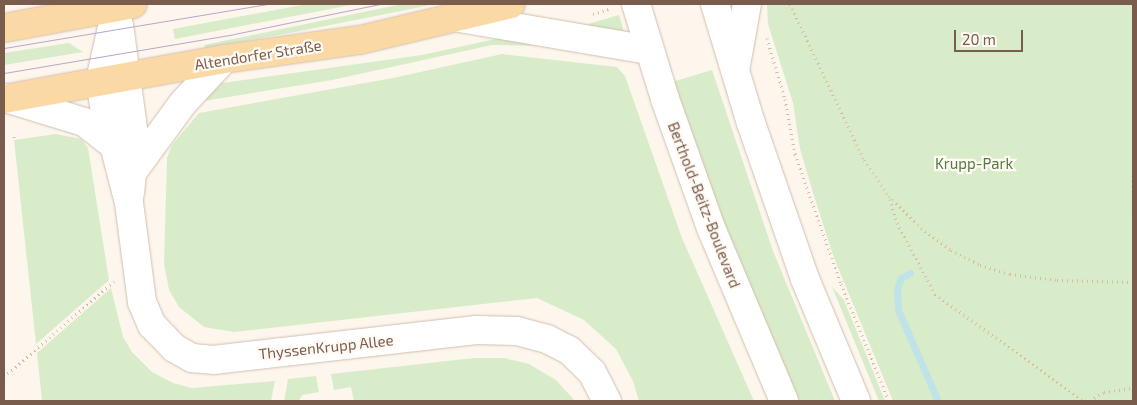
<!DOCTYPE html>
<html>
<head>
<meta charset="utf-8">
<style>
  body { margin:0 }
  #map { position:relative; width:1137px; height:405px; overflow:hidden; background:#fdf6ec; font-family:"Exo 2",sans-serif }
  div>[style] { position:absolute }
  .green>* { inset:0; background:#d8ecc9 }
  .stream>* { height:7px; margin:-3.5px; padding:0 3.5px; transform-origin:3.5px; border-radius:3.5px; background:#bfe3e8 }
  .path>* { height:3px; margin-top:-1.5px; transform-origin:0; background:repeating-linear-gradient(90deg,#d9b8a5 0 1px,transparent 0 5px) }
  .roads { filter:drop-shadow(0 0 1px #d1beb0) drop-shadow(0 0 1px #d1beb0) }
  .street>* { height:28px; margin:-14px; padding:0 14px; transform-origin:14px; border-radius:14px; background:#fff }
  .secondary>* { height:28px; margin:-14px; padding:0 14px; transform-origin:14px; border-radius:14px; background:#fff }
  .primary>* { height:28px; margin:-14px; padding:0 14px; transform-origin:14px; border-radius:14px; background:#fbd9a5 }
  .tram>* { height:1px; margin:-0.5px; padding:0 0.5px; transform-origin:0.5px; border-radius:0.5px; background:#b9a8c9 }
  span { translate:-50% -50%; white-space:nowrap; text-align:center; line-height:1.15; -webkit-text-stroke:4.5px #fffaf3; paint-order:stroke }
  .street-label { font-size:15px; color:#7a5c4d }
  .park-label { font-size:15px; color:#537a41 }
  .frame { position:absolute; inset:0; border:5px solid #7a5c4d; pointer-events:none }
  .scale { position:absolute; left:954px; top:30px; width:69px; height:22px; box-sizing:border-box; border:2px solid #7a5c4d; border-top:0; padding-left:6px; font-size:15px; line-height:18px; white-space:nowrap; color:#7a5c4d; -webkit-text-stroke:4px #fffaf3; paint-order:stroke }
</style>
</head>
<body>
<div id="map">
  <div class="green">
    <div style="clip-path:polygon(307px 4px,356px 4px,175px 39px,173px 29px)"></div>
    <div style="clip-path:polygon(402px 4px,436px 4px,295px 32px,212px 47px,205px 48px,204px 45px)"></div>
    <div style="clip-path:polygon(767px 4px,1133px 4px,1133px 401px,893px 401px,834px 258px,814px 196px,800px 149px,793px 103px,768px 24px)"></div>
    <div style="clip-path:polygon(619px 15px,625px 35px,571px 29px)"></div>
    <div style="clip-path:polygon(505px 37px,550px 46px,492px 45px,332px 80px,197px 102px,215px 84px,422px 55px)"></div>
    <div style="clip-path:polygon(69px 43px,83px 52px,4px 65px,4px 53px)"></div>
    <div style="clip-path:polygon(502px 54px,617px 67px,625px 76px,682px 238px,754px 401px,639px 401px,633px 381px,616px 349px,584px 320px,537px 298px,234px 332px,204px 327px,179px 307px,169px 290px,164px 264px,167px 158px,172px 145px,199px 113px,393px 78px)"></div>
    <div style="clip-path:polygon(712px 70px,773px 251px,835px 401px,798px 401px,719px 217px,672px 82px)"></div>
    <div style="clip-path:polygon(56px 134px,81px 139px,88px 148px,109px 280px,36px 344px,14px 140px)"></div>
    <div style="clip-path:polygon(832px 287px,844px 300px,885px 401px,879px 401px)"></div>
    <div style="clip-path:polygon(111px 288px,123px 337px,132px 352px,152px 372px,173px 383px,192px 388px,275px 381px,271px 401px,42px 401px,37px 353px)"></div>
    <div style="clip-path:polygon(474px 358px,504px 358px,529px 364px,556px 380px,575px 401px,354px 401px,351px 387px,334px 390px,331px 374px)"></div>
    <div style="clip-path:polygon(316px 376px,319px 392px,302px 395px,299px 401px,284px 401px,288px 379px)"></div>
  </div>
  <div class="stream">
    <div style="left:910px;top:273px;width:10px;rotate:151deg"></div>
    <div style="left:901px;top:278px;width:11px;rotate:112deg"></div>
    <div style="left:897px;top:288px;width:22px;rotate:87deg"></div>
    <div style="left:898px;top:310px;width:99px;rotate:66.3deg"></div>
  </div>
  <div class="path">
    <div style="left:790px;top:4px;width:173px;rotate:64.6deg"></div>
    <div style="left:864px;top:160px;width:44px;rotate:55.2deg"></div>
    <div style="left:889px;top:196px;width:45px;rotate:45deg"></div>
    <div style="left:921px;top:228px;width:37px;rotate:36deg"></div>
    <div style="left:951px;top:250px;width:33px;rotate:27deg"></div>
    <div style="left:980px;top:265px;width:31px;rotate:17deg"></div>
    <div style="left:1010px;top:274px;width:47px;rotate:7.3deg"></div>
    <div style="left:1057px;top:280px;width:76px;rotate:1.5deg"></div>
    <div style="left:593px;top:14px;width:19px;rotate:-18deg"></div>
    <div style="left:767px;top:38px;width:64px;rotate:73.6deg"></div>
    <div style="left:785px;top:99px;width:56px;rotate:79.7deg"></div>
    <div style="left:795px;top:154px;width:138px;rotate:70.5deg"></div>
    <div style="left:841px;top:284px;width:126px;rotate:67.7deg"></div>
    <div style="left:14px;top:136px;width:4px;rotate:90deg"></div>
    <div style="left:1133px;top:175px;width:38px;rotate:90deg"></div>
    <div style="left:890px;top:199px;width:25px;rotate:74deg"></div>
    <div style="left:897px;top:223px;width:81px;rotate:61.8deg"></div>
    <div style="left:935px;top:294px;width:183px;rotate:35.7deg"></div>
    <div style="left:4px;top:377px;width:146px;rotate:-41.1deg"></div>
    <div style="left:1090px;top:401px;width:17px;rotate:-33deg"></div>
    <div style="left:1104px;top:392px;width:29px;rotate:-8deg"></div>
  </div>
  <div class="roads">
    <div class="street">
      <div style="left:117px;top:6px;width:76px;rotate:102.9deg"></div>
      <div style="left:100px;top:80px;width:30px;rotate:81deg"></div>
      <div style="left:105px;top:110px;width:96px;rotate:75.5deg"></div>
      <div style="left:129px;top:203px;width:100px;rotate:82.5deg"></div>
      <div style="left:142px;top:302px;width:25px;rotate:67deg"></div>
      <div style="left:152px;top:325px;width:32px;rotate:46deg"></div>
      <div style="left:174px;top:348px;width:21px;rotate:29deg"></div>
      <div style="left:192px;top:358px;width:21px;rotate:5deg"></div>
      <div style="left:213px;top:360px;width:265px;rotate:-6.5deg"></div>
      <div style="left:476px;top:330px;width:41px;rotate:1.4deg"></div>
      <div style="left:517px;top:331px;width:31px;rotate:15deg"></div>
      <div style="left:547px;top:339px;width:25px;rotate:27deg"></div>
      <div style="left:569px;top:350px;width:32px;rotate:44deg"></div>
      <div style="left:592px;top:372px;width:33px;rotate:63deg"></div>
      <div style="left:119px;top:25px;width:119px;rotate:82.3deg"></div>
      <div style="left:135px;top:143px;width:50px;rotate:95.7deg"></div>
      <div style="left:6px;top:98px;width:82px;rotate:17.1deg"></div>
      <div style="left:84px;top:122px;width:34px;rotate:38deg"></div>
      <div style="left:134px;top:170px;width:83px;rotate:-53.8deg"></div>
      <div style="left:183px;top:103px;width:60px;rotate:-47deg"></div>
    </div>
    <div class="secondary">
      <div style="left:636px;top:4px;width:99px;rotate:73deg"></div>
      <div style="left:665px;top:99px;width:137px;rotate:70.4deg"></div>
      <div style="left:711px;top:228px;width:188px;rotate:67.1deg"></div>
      <div style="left:715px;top:4px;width:124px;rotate:73.2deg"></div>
      <div style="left:751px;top:123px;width:165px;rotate:70.9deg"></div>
      <div style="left:805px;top:279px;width:132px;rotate:67.3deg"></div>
      <div style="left:460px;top:18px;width:192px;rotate:9.6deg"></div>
      <div style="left:736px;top:65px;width:62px;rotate:-79.8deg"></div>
    </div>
    <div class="primary">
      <div style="left:4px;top:28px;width:131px;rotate:-10.5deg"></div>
      <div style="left:4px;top:99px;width:224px;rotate:-10.3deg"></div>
      <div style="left:224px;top:59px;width:137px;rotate:-8deg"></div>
      <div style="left:360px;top:40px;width:155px;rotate:-13.4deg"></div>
    </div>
  </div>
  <div class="tram">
    <div style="left:4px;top:48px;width:267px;rotate:-9.5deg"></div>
    <div style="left:4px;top:73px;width:233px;rotate:-9.6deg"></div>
    <div style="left:234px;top:34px;width:149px;rotate:-11.6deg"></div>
  </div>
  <div class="street-label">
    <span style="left:258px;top:55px;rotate:-9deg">Altendorfer Straße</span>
    <span style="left:704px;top:205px;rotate:69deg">Berthold-Beitz-Boulevard</span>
    <span style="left:326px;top:347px;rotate:-6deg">ThyssenKrupp Allee</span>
  </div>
  <div class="park-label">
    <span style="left:974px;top:164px">Krupp-Park</span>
  </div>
  <div class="frame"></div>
  <div class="scale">20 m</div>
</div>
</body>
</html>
